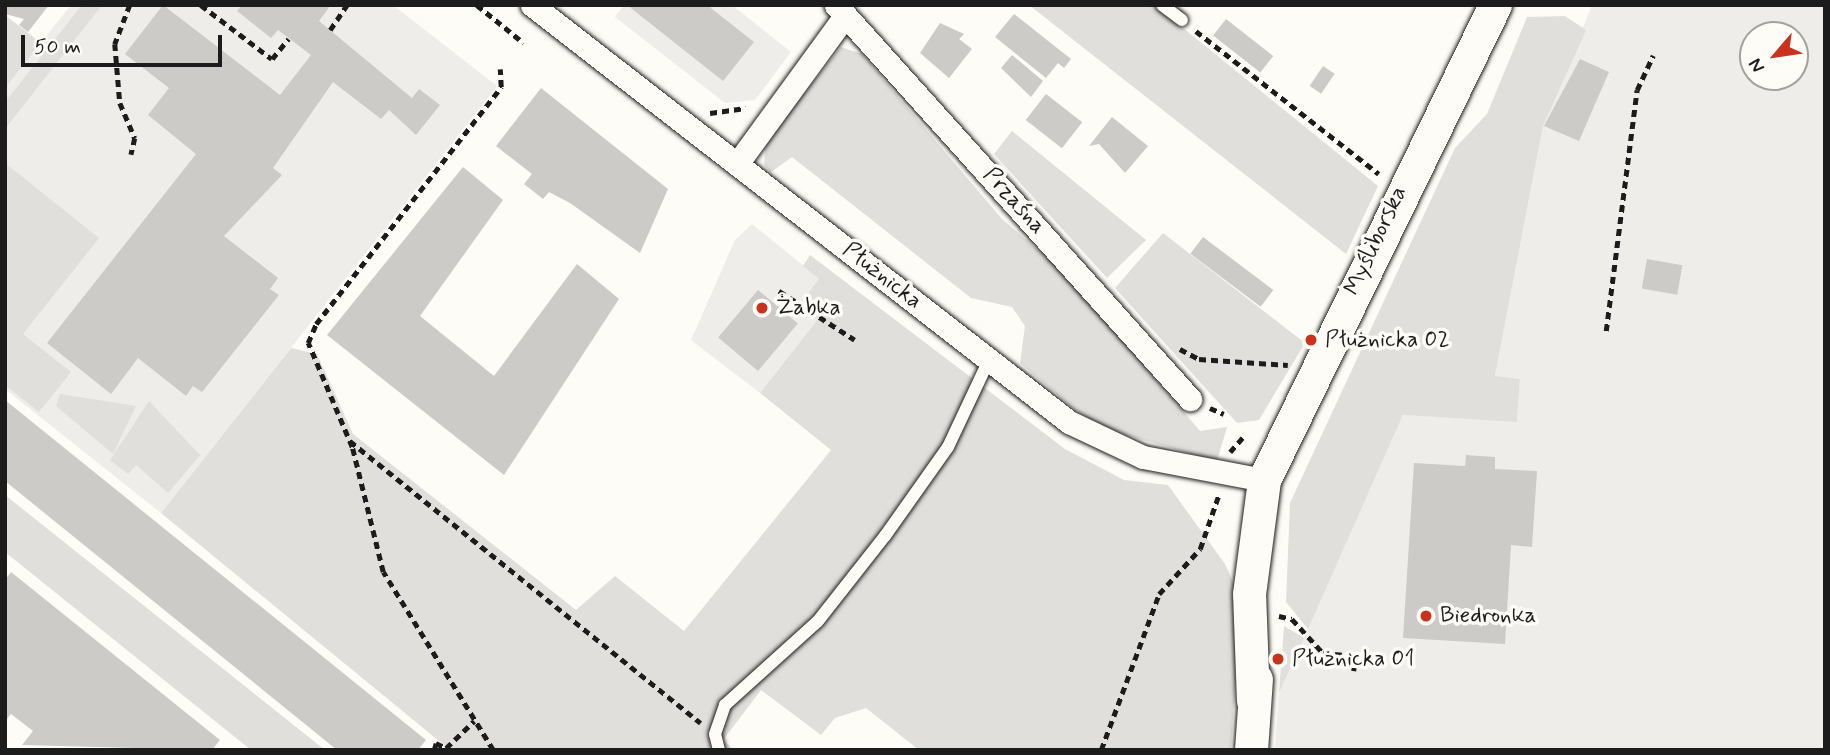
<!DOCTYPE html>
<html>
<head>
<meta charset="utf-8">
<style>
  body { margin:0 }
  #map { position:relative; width:1830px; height:755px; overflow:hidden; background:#fdfcf7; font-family:Mynerve,sans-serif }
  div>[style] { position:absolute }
  .built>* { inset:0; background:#eeede9 }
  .green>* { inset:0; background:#e0dfdb }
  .building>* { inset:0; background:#cccbc8; transform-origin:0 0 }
  .path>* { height:4.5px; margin-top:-2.25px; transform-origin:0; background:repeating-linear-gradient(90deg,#1c1c1c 0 7px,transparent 0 12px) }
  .roads { filter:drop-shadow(0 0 2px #1c1c1c) drop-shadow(0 0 2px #1c1c1c) }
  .lane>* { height:12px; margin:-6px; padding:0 6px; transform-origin:6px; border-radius:6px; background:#fdfcf7 }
  .street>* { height:23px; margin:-11.5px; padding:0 11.5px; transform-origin:11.5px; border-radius:11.5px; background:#fdfcf7 }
  .secondary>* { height:33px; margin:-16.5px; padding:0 16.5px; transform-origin:16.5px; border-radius:16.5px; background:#fdfcf7 }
  .dots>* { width:19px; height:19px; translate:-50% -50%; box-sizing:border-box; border:4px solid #fdfcf7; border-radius:50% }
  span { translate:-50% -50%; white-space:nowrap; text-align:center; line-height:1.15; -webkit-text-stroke:7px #fdfcf7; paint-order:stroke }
  .street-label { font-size:23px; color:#1c1c1c }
  .poi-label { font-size:23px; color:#1c1c1c }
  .left { translate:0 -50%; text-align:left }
  .frame { position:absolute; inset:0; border:7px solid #1c1c1c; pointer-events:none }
  .north { position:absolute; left:1739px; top:21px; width:70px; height:70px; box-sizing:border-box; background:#fdfcf7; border:2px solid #a3a29f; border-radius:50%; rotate:241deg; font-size:19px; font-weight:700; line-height:28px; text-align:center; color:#1c1c1c }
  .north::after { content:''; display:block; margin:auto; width:24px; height:32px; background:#c8321e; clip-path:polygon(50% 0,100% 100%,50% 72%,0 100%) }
  .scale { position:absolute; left:21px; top:35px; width:201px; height:32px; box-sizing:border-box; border:4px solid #1c1c1c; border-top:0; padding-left:9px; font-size:21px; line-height:24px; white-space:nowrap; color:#1c1c1c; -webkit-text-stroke:5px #fdfcf7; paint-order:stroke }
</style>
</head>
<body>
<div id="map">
  <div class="built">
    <div style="clip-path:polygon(71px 5px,393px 5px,497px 86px,161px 513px,5px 389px,5px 88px)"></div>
    <div style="clip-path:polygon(624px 5px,732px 5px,791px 52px,755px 100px,725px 103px,615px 17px)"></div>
    <div style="clip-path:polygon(evenodd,1592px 5px,1825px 5px,1825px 750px,1275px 750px,1279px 693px,1403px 415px,1517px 421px,1520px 379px,1495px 377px,1543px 126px,1592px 5px,1753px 35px,1795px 35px,1795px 77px,1753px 77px,1753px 35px)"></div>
    <div style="clip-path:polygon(752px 224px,820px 279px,818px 319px,760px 393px,691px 340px,735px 240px)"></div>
  </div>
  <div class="green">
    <div style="clip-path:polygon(82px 5px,102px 5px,5px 129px,5px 102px)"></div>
    <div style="clip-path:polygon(1029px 5px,1153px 5px,1183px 28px,1378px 186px,1346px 254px)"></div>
    <div style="clip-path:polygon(5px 15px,41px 43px,5px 88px)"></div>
    <div style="clip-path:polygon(1565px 16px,1586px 30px,1543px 126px,1495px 376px,1520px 379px,1517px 422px,1403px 415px,1308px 629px,1286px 602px,1290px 503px,1455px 148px,1487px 114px,1527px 17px)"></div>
    <div style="clip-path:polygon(841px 47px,862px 54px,1002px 219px,1068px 276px,1200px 431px,1227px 427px,1217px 461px,1105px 429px,1074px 409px,1020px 363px,1025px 326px,1012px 307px,971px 298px,792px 157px,771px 172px,764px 165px,766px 142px)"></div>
    <div style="clip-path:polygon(1012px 131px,1146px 240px,1107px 278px,994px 154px)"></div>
    <div style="clip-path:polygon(5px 163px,99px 238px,23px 334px,71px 372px,39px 412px,5px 385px)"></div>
    <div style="clip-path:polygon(1163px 233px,1305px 343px,1259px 420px,1237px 423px,1115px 288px)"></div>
    <div style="clip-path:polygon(810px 255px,1065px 449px,1124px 480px,1168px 485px,1225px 564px,1240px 597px,1231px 750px,919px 750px,866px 708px,835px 718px,821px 735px,761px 690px,723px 740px,734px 750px,450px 750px,161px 513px,291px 348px,317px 354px,353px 434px,576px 610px,615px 576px,684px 631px,831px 450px,760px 393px,818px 319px,809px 311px,816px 302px,807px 295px,819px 279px,803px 266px)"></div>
    <div style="clip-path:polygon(60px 394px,136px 406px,113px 454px,56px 406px)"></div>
    <div style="clip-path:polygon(149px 401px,200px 455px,168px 493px,136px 465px,128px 474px,110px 460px)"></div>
    <div style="clip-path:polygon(5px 495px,325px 750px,251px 750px,5px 552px)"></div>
    <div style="clip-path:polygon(1284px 626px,1304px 638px,1279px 693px)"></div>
  </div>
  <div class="building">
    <div style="clip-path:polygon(5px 5px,49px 5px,28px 32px,19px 25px,24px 19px,5px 14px)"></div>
    <div style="clip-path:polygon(163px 5px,280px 95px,311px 55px,278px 30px,271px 38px,237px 11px,242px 5px,331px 5px,319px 21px,412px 98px,419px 89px,440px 105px,416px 135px,389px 110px,381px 119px,333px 82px,273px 168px,282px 175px,224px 236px,278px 278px,270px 289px,279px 295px,202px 392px,193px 386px,186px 396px,138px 358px,111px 394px,47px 343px,196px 154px,148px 115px,169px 88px,125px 54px)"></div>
    <div style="clip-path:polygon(627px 5px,707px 5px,754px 42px,723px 81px)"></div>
    <div style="clip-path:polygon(1014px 14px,1071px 59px,1064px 68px,1058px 63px,1046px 78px,995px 37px)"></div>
    <div style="left:1226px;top:19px;width:60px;height:21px;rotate:38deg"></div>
    <div style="clip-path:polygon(940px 23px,964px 34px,959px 39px,972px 49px,949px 78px,920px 53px)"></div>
    <div style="clip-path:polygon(1012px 55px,1043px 81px,1031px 97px,1001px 68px)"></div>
    <div style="clip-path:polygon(1580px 59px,1609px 72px,1579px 141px,1544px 126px)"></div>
    <div style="left:1323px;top:66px;width:14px;height:24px;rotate:34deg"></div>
    <div style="clip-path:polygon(541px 88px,668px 189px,640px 253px,570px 203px,549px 192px,543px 199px,524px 184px,532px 174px,496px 146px)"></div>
    <div style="left:1046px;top:94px;width:46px;height:33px;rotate:38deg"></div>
    <div style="clip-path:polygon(1112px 117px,1148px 146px,1125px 173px,1099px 144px,1089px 146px)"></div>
    <div style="clip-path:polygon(463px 167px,503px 200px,420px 316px,494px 376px,577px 264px,619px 299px,504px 475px,327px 335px)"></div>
    <div style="left:1203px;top:237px;width:88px;height:21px;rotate:37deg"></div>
    <div style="left:1647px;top:259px;width:36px;height:30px;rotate:10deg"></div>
    <div style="left:758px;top:290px;width:52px;height:62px;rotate:40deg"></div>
    <div style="clip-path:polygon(5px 400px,426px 740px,418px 750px,337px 750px,5px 481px)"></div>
    <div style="clip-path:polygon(1466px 455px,1495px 457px,1495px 469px,1537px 471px,1532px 547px,1511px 545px,1505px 644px,1403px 638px,1414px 463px,1465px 466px)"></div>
    <div style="clip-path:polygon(11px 572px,220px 740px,212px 750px,22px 745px,33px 731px,11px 714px,5px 721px,5px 580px)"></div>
  </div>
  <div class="path">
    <div style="left:130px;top:5px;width:42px;rotate:111deg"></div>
    <div style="left:115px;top:44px;width:59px;rotate:85.2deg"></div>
    <div style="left:120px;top:103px;width:38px;rotate:67deg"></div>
    <div style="left:135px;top:138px;width:17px;rotate:103deg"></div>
    <div style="left:201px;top:5px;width:89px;rotate:37.3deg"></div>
    <div style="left:272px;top:59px;width:26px;rotate:-51deg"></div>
    <div style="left:477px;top:5px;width:60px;rotate:39deg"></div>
    <div style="left:330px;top:30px;width:30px;rotate:-56deg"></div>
    <div style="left:1196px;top:31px;width:232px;rotate:38deg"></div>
    <div style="left:710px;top:113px;width:36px;rotate:-8deg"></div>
    <div style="left:779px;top:291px;width:90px;rotate:32.8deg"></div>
    <div style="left:1606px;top:331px;width:243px;rotate:-82.7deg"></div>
    <div style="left:1637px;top:90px;width:38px;rotate:-65deg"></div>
    <div style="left:1180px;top:349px;width:21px;rotate:28deg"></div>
    <div style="left:1199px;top:359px;width:89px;rotate:3.9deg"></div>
    <div style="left:1210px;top:408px;width:15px;rotate:23deg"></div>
    <div style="left:350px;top:441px;width:450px;rotate:38.8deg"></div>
    <div style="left:1230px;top:452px;width:21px;rotate:-49deg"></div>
    <div style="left:1279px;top:616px;width:13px;rotate:13deg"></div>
    <div style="left:1292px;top:619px;width:46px;rotate:47.6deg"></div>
    <div style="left:1323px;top:653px;width:33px;rotate:5deg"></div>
    <div style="left:1356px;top:656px;width:15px;rotate:98deg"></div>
    <div style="left:434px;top:750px;width:7px;rotate:-74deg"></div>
    <div style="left:436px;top:743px;width:11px;rotate:27deg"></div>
    <div style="left:446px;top:748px;width:39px;rotate:-44deg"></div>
    <div style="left:493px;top:750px;width:209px;rotate:-121.7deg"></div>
    <div style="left:383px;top:572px;width:129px;rotate:-103.9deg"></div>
    <div style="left:352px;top:447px;width:113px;rotate:-112.9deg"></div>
    <div style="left:308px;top:343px;width:21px;rotate:-67deg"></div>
    <div style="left:316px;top:324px;width:301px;rotate:-52deg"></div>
    <div style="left:501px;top:87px;width:18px;rotate:-93deg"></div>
    <div style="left:1101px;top:750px;width:166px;rotate:-69.6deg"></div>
    <div style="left:1159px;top:594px;width:61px;rotate:-47.7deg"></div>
    <div style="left:1200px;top:549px;width:58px;rotate:-70.9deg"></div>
  </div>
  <div class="roads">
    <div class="lane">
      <div style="left:1162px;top:5px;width:25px;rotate:37deg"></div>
      <div style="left:719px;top:750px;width:16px;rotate:-104deg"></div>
      <div style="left:715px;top:734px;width:31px;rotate:-71deg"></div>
      <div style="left:725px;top:705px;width:125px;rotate:-42.1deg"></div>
      <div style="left:818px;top:621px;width:108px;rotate:-51.8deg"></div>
      <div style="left:885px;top:536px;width:109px;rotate:-54.7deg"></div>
      <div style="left:948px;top:447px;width:96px;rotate:-64.8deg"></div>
    </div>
    <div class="street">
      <div style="left:532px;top:5px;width:680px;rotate:37.83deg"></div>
      <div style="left:1069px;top:422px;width:82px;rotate:25.3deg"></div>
      <div style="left:1143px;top:457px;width:123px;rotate:10.8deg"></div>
      <div style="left:836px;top:5px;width:530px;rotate:48.06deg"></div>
      <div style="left:737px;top:164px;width:183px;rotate:-53.9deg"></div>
    </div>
    <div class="secondary">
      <div style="left:1253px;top:701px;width:107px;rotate:-92.1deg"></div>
      <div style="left:1249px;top:594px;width:115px;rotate:-82.5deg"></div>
      <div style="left:1264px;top:480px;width:528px;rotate:-64.07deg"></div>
      <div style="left:1251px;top:750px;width:71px;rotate:-86deg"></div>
    </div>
  </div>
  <div class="dots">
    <div style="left:762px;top:308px;background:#c8321e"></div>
    <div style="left:1311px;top:340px;background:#c8321e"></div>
    <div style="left:1426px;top:616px;background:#c8321e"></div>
    <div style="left:1278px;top:659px;background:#c8321e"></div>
  </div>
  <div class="street-label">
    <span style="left:1014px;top:201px;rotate:48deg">Przaśna</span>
    <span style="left:1376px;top:241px;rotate:-65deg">Myśliborska</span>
    <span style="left:882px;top:276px;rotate:38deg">Płużnicka</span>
  </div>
  <div class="poi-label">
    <span class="left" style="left:776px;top:308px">Żabka</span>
    <span class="left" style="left:1325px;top:340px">Płużnicka 02</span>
    <span class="left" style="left:1440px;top:616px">Biedronka</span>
    <span class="left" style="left:1292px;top:659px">Płużnicka 01</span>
  </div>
  <div class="frame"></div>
  <div class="north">N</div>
  <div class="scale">50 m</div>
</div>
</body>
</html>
